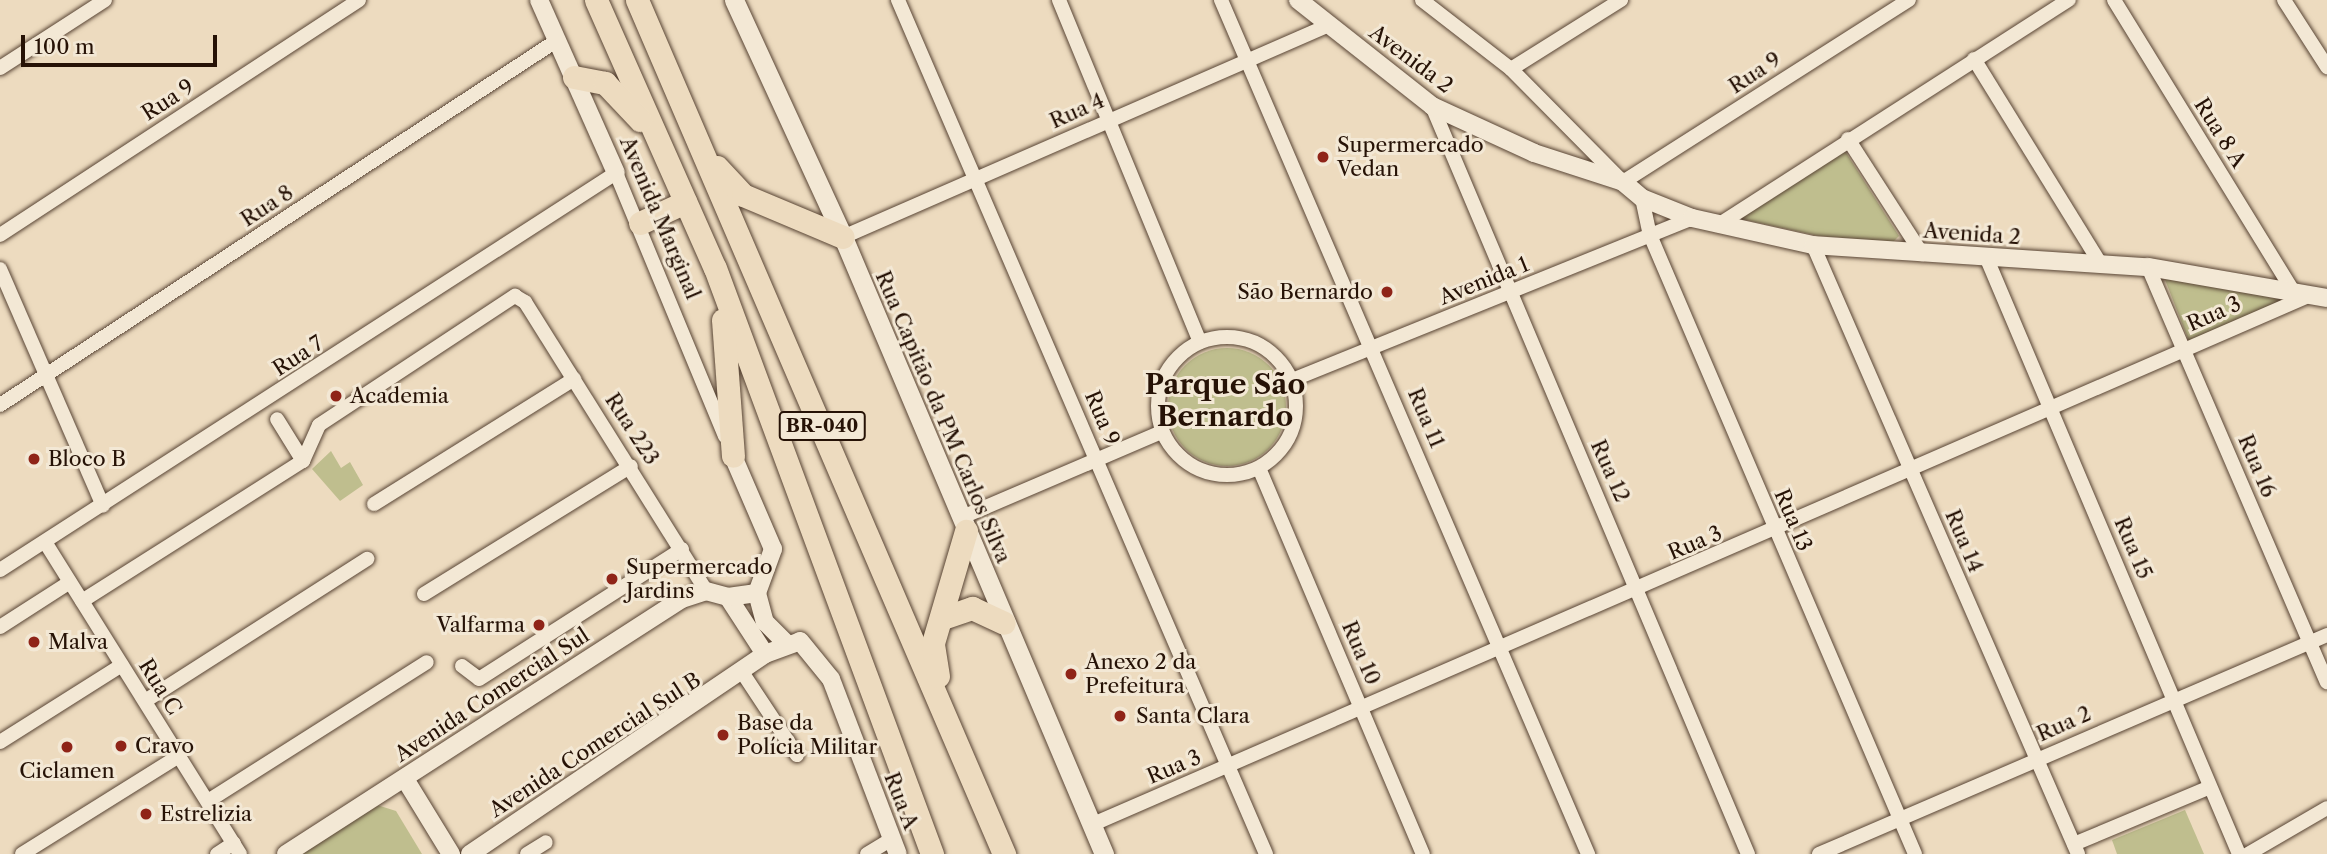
<!DOCTYPE html>
<html>
<head>
<meta charset="utf-8">
<style>
  body { margin:0 }
  #map { position:relative; width:2327px; height:854px; overflow:hidden; background:#eddbbf; font-family:"Libre Caslon Text",serif }
  div>[style] { position:absolute }
  .green>* { inset:0; background:#bfbe8e }
  .round { border-radius:50% }
  .roads { filter:drop-shadow(0 0 2px #584434) drop-shadow(0 0 2px #584434) }
  .minor>* { height:14px; margin:-7px; padding:0 7px; transform-origin:7px; border-radius:7px; background:#f3e8d5 }
  .minor>.ring { margin:-7px; padding:0; box-sizing:content-box; background:none; border:14px solid #f3e8d5; border-radius:50% }
  .tertiary>* { height:18px; margin:-9px; padding:0 9px; transform-origin:9px; border-radius:9px; background:#f3e8d5 }
  .secondary>* { height:19px; margin:-9.5px; padding:0 9.5px; transform-origin:9.5px; border-radius:9.5px; background:#f3e8d5 }
  .trunk>* { height:23px; margin:-11.5px; padding:0 11.5px; transform-origin:11.5px; border-radius:11.5px; background:#eddbbf }
  .dots>* { width:19px; height:19px; translate:-50% -50%; box-sizing:border-box; border:4px solid #f3e8d5; border-radius:50% }
  span { translate:-50% -50%; white-space:nowrap; text-align:center; line-height:1.15; -webkit-text-stroke:6px #f3e8d5; paint-order:stroke }
  .shield-label span { padding:2px 5px; background:#f3e8d5; border:2px solid; border-radius:5px; -webkit-text-stroke-width:0 }
  .shield-label { font-size:19px; color:#261206; font-weight:700 }
  .street-label { font-size:21px; color:#261206 }
  .poi-label { font-size:21px; color:#261206 }
  .left { translate:0 -50%; text-align:left }
  .right { translate:-100% -50%; text-align:right }
  .district-label { font-size:28px; color:#261206; font-weight:700 }
  .scale { position:absolute; left:21px; top:35px; width:196px; height:32px; box-sizing:border-box; border:4px solid #261206; border-top:0; padding-left:9px; font-size:21px; line-height:24px; white-space:nowrap; color:#261206; -webkit-text-stroke:5px #f3e8d5; paint-order:stroke }
</style>
</head>
<body>
<div id="map">
  <div class="green">
    <div style="clip-path:polygon(1845px 151px,1899px 236px,1893px 242px,1819px 236px,1742px 219px,1742px 211px)"></div>
    <div style="clip-path:polygon(2164px 277px,2294px 302px,2190px 344px)"></div>
    <div class="round" style="left:1168px;top:348px;width:118px;height:118px"></div>
    <div style="clip-path:polygon(331px 451px,341px 468px,350px 462px,363px 485px,340px 501px,312px 469px)"></div>
    <div style="clip-path:polygon(377px 805px,396px 811px,422px 854px,300px 854px)"></div>
    <div style="clip-path:polygon(2185px 810px,2204px 854px,2117px 854px,2112px 840px)"></div>
  </div>
  <div class="roads">
    <div class="minor">
      <div style="left:898px;top:0;width:930px;rotate:66.69deg"></div>
      <div style="left:1059px;top:0;width:370px;rotate:67.6deg"></div>
      <div style="left:1221px;top:0;width:930px;rotate:66.74deg"></div>
      <div style="left:1422px;top:0;width:113px;rotate:37.8deg"></div>
      <div style="left:1511px;top:69px;width:159px;rotate:45.3deg"></div>
      <div style="left:1623px;top:182px;width:339px;rotate:-32.5deg"></div>
      <div style="left:2114px;top:0;width:339px;rotate:58.4deg"></div>
      <div style="left:2284px;top:0;width:80px;rotate:57.3deg"></div>
      <div style="left:1974px;top:59px;width:240px;rotate:58.3deg"></div>
      <div style="left:0;top:68px;width:125px;rotate:-32.9deg"></div>
      <div style="left:1511px;top:69px;width:130px;rotate:-32.1deg"></div>
      <div style="left:1432px;top:106px;width:812px;rotate:67.1deg"></div>
      <div style="left:1848px;top:139px;width:137px;rotate:57.2deg"></div>
      <div style="left:1642px;top:198px;width:38px;rotate:78deg"></div>
      <div style="left:1650px;top:235px;width:673px;rotate:66.82deg"></div>
      <div style="left:1718px;top:225px;width:417px;rotate:-32.7deg"></div>
      <div style="left:0;top:235px;width:429px;rotate:-33.2deg"></div>
      <div style="left:843px;top:237px;width:530px;rotate:-23.57deg"></div>
      <div style="left:1813px;top:245px;width:664px;rotate:66.48deg"></div>
      <div style="left:1987px;top:259px;width:646px;rotate:67.05deg"></div>
      <div style="left:2148px;top:267px;width:452px;rotate:66.7deg"></div>
      <div style="left:0;top:269px;width:258px;rotate:66.5deg"></div>
      <div class="ring" style="left:1158px;top:337px;width:124px;height:124px"></div>
      <div style="left:1292px;top:380px;width:432px;rotate:-22deg"></div>
      <div style="left:0;top:405px;width:665px;rotate:-33.21deg"></div>
      <div style="left:303px;top:461px;width:39px;rotate:-66deg"></div>
      <div style="left:319px;top:425px;width:235px;rotate:-33.4deg"></div>
      <div style="left:515px;top:296px;width:12px;rotate:31deg"></div>
      <div style="left:525px;top:302px;width:341px;rotate:57.9deg"></div>
      <div style="left:1259px;top:468px;width:419px;rotate:67deg"></div>
      <div style="left:374px;top:504px;width:236px;rotate:-32deg"></div>
      <div style="left:960px;top:518px;width:220px;rotate:-23.1deg"></div>
      <div style="left:45px;top:542px;width:368px;rotate:58deg"></div>
      <div style="left:0;top:570px;width:733px;rotate:-32.8deg"></div>
      <div style="left:616px;top:173px;width:285px;rotate:67.5deg"></div>
      <div style="left:424px;top:594px;width:243px;rotate:-31.7deg"></div>
      <div style="left:82px;top:601px;width:262px;rotate:-32.4deg"></div>
      <div style="left:303px;top:461px;width:49px;rotate:-121.8deg"></div>
      <div style="left:0;top:627px;width:83px;rotate:-32.7deg"></div>
      <div style="left:462px;top:666px;width:21px;rotate:37deg"></div>
      <div style="left:479px;top:679px;width:241px;rotate:-32.6deg"></div>
      <div style="left:744px;top:675px;width:96px;rotate:56.5deg"></div>
      <div style="left:145px;top:701px;width:264px;rotate:-32.6deg"></div>
      <div style="left:0;top:742px;width:144px;rotate:-32.3deg"></div>
      <div style="left:208px;top:801px;width:259px;rotate:-32.4deg"></div>
      <div style="left:1091px;top:825px;width:1332px;rotate:-23.49deg"></div>
      <div style="left:2074px;top:844px;width:147px;rotate:-22.7deg"></div>
      <div style="left:22px;top:854px;width:185px;rotate:-32deg"></div>
      <div style="left:217px;top:854px;width:20px;rotate:-33deg"></div>
      <div style="left:527px;top:854px;width:22px;rotate:-32deg"></div>
      <div style="left:867px;top:854px;width:29px;rotate:-31deg"></div>
      <div style="left:1819px;top:854px;width:553px;rotate:-23.32deg"></div>
      <div style="left:2248px;top:854px;width:91px;rotate:-30.2deg"></div>
    </div>
    <div class="tertiary">
      <div style="left:539px;top:0;width:189px;rotate:66deg"></div>
      <div style="left:1298px;top:0;width:171px;rotate:38.3deg"></div>
      <div style="left:1432px;top:106px;width:112px;rotate:24.7deg"></div>
      <div style="left:1534px;top:153px;width:94px;rotate:18deg"></div>
      <div style="left:1623px;top:182px;width:25px;rotate:40deg"></div>
      <div style="left:1642px;top:198px;width:54px;rotate:21.8deg"></div>
      <div style="left:1692px;top:218px;width:124px;rotate:12.6deg"></div>
      <div style="left:1813px;top:245px;width:336px;rotate:3.8deg"></div>
      <div style="left:2148px;top:267px;width:182px;rotate:9.8deg"></div>
      <div style="left:757px;top:593px;width:30px;rotate:75deg"></div>
      <div style="left:765px;top:622px;width:28px;rotate:45deg"></div>
      <div style="left:728px;top:597px;width:68px;rotate:57deg"></div>
      <div style="left:405px;top:779px;width:88px;rotate:58.5deg"></div>
      <div style="left:286px;top:854px;width:471px;rotate:-32.8deg"></div>
      <div style="left:682px;top:599px;width:25px;rotate:-18deg"></div>
      <div style="left:706px;top:591px;width:23px;rotate:15deg"></div>
      <div style="left:728px;top:597px;width:29px;rotate:-8deg"></div>
      <div style="left:757px;top:593px;width:47px;rotate:-70deg"></div>
      <div style="left:773px;top:549px;width:101px;rotate:-113.3deg"></div>
      <div style="left:470px;top:854px;width:356px;rotate:-34.1deg"></div>
      <div style="left:765px;top:654px;width:37px;rotate:-20deg"></div>
      <div style="left:800px;top:641px;width:49px;rotate:50.8deg"></div>
      <div style="left:831px;top:679px;width:187px;rotate:69.1deg"></div>
    </div>
    <div class="secondary">
      <div style="left:734px;top:0;width:261px;rotate:65.3deg"></div>
      <div style="left:843px;top:237px;width:670px;rotate:67.07deg"></div>
    </div>
    <div class="trunk">
      <div style="left:596px;top:0;width:293px;rotate:66.1deg"></div>
      <div style="left:715px;top:268px;width:625px;rotate:69.68deg"></div>
      <div style="left:637px;top:0;width:930px;rotate:66.74deg"></div>
      <div style="left:574px;top:77px;width:32px;rotate:11deg"></div>
      <div style="left:605px;top:83px;width:51px;rotate:46.6deg"></div>
      <div style="left:717px;top:167px;width:38px;rotate:47deg"></div>
      <div style="left:743px;top:195px;width:108px;rotate:22.8deg"></div>
      <div style="left:640px;top:223px;width:50px;rotate:-25deg"></div>
      <div style="left:723px;top:320px;width:136px;rotate:85.8deg"></div>
      <div style="left:943px;top:618px;width:31px;rotate:-19deg"></div>
      <div style="left:972px;top:608px;width:35px;rotate:25deg"></div>
      <div style="left:938px;top:676px;width:33px;rotate:-99deg"></div>
      <div style="left:933px;top:643px;width:117px;rotate:-73.6deg"></div>
    </div>
  </div>
  <div class="dots">
    <div style="left:1323px;top:157px;background:#8f2418"></div>
    <div style="left:1387px;top:292px;background:#8f2418"></div>
    <div style="left:336px;top:396px;background:#8f2418"></div>
    <div style="left:34px;top:459px;background:#8f2418"></div>
    <div style="left:612px;top:579px;background:#8f2418"></div>
    <div style="left:539px;top:625px;background:#8f2418"></div>
    <div style="left:34px;top:642px;background:#8f2418"></div>
    <div style="left:1071px;top:674px;background:#8f2418"></div>
    <div style="left:1120px;top:716px;background:#8f2418"></div>
    <div style="left:723px;top:735px;background:#8f2418"></div>
    <div style="left:121px;top:746px;background:#8f2418"></div>
    <div style="left:67px;top:747px;background:#8f2418"></div>
    <div style="left:146px;top:814px;background:#8f2418"></div>
  </div>
  <div class="shield-label">
    <span style="left:822px;top:426px">BR-040</span>
  </div>
  <div class="street-label">
    <span style="left:1411px;top:59px;rotate:37deg">Avenida 2</span>
    <span style="left:1755px;top:73px;rotate:-33deg">Rua 9</span>
    <span style="left:168px;top:100px;rotate:-33deg">Rua 9</span>
    <span style="left:1077px;top:111px;rotate:-24deg">Rua 4</span>
    <span style="left:2220px;top:133px;rotate:58deg">Rua 8 A</span>
    <span style="left:267px;top:206px;rotate:-33deg">Rua 8</span>
    <span style="left:660px;top:218px;rotate:67deg">Avenida Marginal</span>
    <span style="left:1972px;top:234px;rotate:4deg">Avenida 2</span>
    <span style="left:1484px;top:281px;rotate:-22deg">Avenida 1</span>
    <span style="left:2214px;top:314px;rotate:-24deg">Rua 3</span>
    <span style="left:298px;top:356px;rotate:-33deg">Rua 7</span>
    <span style="left:943px;top:417px;rotate:67deg">Rua Capitão da PM Carlos Silva</span>
    <span style="left:1102px;top:418px;rotate:67deg">Rua 9</span>
    <span style="left:1426px;top:418px;rotate:67deg">Rua 11</span>
    <span style="left:632px;top:429px;rotate:57deg">Rua 223</span>
    <span style="left:2257px;top:466px;rotate:67deg">Rua 16</span>
    <span style="left:1610px;top:471px;rotate:66deg">Rua 12</span>
    <span style="left:1793px;top:520px;rotate:67deg">Rua 13</span>
    <span style="left:1964px;top:541px;rotate:67deg">Rua 14</span>
    <span style="left:1695px;top:543px;rotate:-23deg">Rua 3</span>
    <span style="left:2133px;top:548px;rotate:67deg">Rua 15</span>
    <span style="left:1361px;top:653px;rotate:67deg">Rua 10</span>
    <span style="left:160px;top:687px;rotate:58deg">Rua C</span>
    <span style="left:492px;top:695px;rotate:-33deg">Avenida Comercial Sul</span>
    <span style="left:2064px;top:724px;rotate:-24deg">Rua 2</span>
    <span style="left:595px;top:745px;rotate:-33deg">Avenida Comercial Sul B</span>
    <span style="left:1174px;top:767px;rotate:-23deg">Rua 3</span>
    <span style="left:901px;top:801px;rotate:69deg">Rua A</span>
  </div>
  <div class="poi-label">
    <span class="left" style="left:1337px;top:157px">Supermercado<br>Vedan</span>
    <span class="right" style="left:1373px;top:292px">São Bernardo</span>
    <span class="left" style="left:350px;top:396px">Academia</span>
    <span class="left" style="left:48px;top:459px">Bloco B</span>
    <span class="left" style="left:626px;top:579px">Supermercado<br>Jardins</span>
    <span class="right" style="left:525px;top:625px">Valfarma</span>
    <span class="left" style="left:48px;top:642px">Malva</span>
    <span class="left" style="left:1085px;top:674px">Anexo 2 da<br>Prefeitura</span>
    <span class="left" style="left:1136px;top:716px">Santa Clara</span>
    <span class="left" style="left:737px;top:735px">Base da<br>Polícia Militar</span>
    <span class="left" style="left:135px;top:746px">Cravo</span>
    <span style="left:67px;top:771px">Ciclamen</span>
    <span class="left" style="left:160px;top:814px">Estrelizia</span>
  </div>
  <div class="district-label">
    <span style="left:1225px;top:400px">Parque São<br>Bernardo</span>
  </div>
  <div class="scale">100 m</div>
</div>
</body>
</html>
